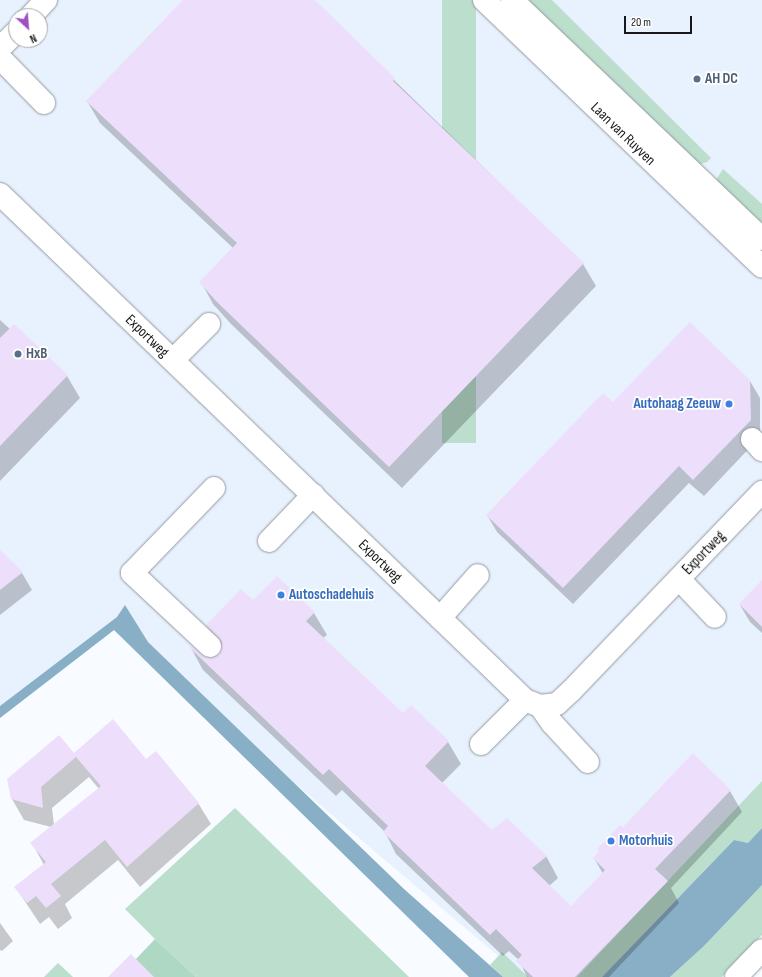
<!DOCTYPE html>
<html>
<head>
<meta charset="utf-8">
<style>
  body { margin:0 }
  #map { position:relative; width:762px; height:977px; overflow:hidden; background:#f8fbff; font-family:"Sofia Sans Condensed",sans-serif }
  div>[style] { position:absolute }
  .built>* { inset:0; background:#e8f1fe }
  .green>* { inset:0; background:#bbdecd; transform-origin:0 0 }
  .forest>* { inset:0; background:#aed8c3 }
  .water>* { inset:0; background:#88afc5 }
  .shadow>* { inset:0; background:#0003 }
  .building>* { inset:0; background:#eddefb }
  .roads { filter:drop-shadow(0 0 1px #959a9f) drop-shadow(0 0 1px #959a9f) }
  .minor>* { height:22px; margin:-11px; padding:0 11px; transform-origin:11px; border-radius:11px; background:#fff }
  .major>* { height:22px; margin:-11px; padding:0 11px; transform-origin:11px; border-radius:11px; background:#fff }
  .dots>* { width:11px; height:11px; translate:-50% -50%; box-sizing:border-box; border:2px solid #fff; border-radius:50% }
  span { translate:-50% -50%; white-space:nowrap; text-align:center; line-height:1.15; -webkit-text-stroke:3.5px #fff; paint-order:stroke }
  .service-label { font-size:15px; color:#4e5e75; font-weight:700 }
  .left { translate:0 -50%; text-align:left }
  .street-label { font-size:15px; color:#16181a }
  .shop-label { font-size:15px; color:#366cbe; font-weight:700 }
  .right { translate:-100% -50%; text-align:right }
  .north { position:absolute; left:8px; top:8px; width:40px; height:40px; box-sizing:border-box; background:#fff; border:1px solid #a2a3a3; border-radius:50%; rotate:154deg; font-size:11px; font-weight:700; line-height:16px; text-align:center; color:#16181a }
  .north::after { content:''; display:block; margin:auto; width:14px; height:18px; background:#9d50c2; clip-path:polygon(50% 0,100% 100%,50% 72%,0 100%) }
  .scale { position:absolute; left:624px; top:16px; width:68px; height:18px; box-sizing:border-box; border:2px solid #16181a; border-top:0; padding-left:5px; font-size:12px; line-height:14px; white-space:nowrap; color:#16181a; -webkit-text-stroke:3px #fff; paint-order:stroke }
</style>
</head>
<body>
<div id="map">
  <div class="built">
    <div style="clip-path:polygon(evenodd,0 0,762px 0,762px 843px,633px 977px,523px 977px,114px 630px,0 718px,0 0,16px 16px,40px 16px,40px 40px,16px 40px,16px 16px)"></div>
  </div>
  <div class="green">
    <div style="left:442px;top:0;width:34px;height:443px"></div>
    <div style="clip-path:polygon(519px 0,552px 0,711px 158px,707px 162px,696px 166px)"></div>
    <div style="clip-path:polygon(723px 169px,762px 204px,762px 233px,716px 180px)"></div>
    <div style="clip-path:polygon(762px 781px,762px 828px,748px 843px,734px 840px,602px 977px,577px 977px)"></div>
    <div style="clip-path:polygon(235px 808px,409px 977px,196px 977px,155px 939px,125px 909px)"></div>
    <div style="clip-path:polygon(762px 885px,762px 935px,722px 977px,670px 977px,704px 946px)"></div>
    <div style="clip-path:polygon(502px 952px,528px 977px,503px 977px,490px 965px)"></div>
    <div style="clip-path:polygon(58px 963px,73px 977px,44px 977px)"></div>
  </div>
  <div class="forest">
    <div style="clip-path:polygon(155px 939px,196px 977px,152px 977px,135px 960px)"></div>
  </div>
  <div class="water">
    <div style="clip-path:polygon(125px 605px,148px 642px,404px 889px,503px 977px,469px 977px,114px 630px,0 718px,0 706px,117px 617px)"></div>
    <div style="clip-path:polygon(762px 828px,762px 885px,704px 946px,670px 977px,602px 977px,734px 840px,748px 843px)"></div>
  </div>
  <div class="shadow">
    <div style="clip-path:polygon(184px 0,312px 0,583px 264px,596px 286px,402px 488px,231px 324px,213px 304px,201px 282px,233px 248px,100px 123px,87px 101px)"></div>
    <div style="clip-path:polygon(0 320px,10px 329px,14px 325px,67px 376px,80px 398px,0 481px)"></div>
    <div style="clip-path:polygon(750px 381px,760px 398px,760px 437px,704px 496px,689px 483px,573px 604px,497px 532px,487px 515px,613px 404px)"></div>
    <div style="clip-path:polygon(0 552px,22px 573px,32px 590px,0 615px)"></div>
    <div style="clip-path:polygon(762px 582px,762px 633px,750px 622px,740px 605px)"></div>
    <div style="clip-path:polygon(253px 602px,314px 613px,327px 635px,323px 638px,403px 715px,411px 706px,448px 742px,461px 764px,442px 783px,492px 832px,546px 856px,558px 878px,549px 886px,571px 907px,603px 874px,594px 858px,623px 828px,730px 791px,742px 812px,671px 888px,679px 903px,609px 977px,527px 977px,519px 960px,509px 951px,503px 956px,396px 854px,385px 832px,342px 790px,336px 796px,203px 670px,191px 648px,207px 659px,220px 655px,221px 649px,207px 625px)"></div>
    <div style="clip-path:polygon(evenodd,74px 754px,145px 760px,198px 803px,211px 824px,140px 887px,118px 860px,65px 904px,72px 918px,58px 929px,49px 917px,40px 924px,16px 888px,44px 865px,32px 843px,51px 827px,24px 820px,12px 799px,74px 754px,89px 777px,99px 789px,54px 825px,52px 808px,89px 777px)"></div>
    <div style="clip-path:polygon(0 923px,13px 941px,2px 951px,0 950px)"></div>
  </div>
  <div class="building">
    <div style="clip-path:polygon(183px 0,315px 0,395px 78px,393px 81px,584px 263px,389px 467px,217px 302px,199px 282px,237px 243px,86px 101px)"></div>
    <div style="clip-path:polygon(690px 322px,750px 380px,751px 420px,693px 480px,679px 466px,563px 588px,486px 515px,603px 393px,613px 402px)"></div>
    <div style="clip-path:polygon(14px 324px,68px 375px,0 446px,0 338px)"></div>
    <div style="clip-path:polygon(0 550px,23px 572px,0 590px)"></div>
    <div style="clip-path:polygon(277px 576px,315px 612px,306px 621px,403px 713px,411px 705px,449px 741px,425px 766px,492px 830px,507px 818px,547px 856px,532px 868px,571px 906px,605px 870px,593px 858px,599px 851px,597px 849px,620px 825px,623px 827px,693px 753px,731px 790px,655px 869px,668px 881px,575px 977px,533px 977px,516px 961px,522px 955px,496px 929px,490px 935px,383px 832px,388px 826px,329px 769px,323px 775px,190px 648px,191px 646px,207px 658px,219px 655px,222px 642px,206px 625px,241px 589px,253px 600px)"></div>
    <div style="clip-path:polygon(762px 580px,762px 627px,739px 604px)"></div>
    <div style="clip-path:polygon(113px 719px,146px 759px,156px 751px,199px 803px,127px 867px,105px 840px,51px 884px,61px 896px,46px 908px,36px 896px,27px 903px,14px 887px,46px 862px,30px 843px,101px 786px,76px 757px,41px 787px,43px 808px,11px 799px,7px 779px,59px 735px,74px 753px)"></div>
    <div style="clip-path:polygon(131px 954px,154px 977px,108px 977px)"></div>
  </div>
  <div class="roads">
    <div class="minor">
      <div style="left:484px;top:0;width:385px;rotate:43.8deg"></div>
      <div style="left:512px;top:0;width:346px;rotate:43.7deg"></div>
      <div style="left:31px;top:16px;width:22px;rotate:-47deg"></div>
      <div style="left:0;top:48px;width:23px;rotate:-45deg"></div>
      <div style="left:0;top:58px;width:63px;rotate:45.6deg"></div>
      <div style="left:0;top:194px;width:729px;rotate:43.94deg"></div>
      <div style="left:525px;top:700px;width:16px;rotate:22deg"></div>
      <div style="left:540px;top:706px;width:17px;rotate:-7deg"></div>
      <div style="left:557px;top:704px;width:19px;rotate:-43deg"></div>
      <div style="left:571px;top:691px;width:276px;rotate:-46.2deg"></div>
      <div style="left:173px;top:360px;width:51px;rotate:-45deg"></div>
      <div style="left:752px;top:439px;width:15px;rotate:48deg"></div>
      <div style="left:269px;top:541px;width:64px;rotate:-46.3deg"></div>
      <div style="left:679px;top:579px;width:52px;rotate:46.5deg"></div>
      <div style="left:440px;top:618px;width:57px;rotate:-48.5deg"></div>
      <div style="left:210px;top:646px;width:107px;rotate:-136.9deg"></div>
      <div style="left:132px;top:573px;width:118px;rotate:-46deg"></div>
      <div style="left:540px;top:706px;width:21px;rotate:55deg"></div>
      <div style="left:552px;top:723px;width:53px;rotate:47.3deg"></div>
      <div style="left:481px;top:744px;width:62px;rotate:-45deg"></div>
    </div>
    <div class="major">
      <div style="left:736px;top:977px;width:37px;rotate:-46deg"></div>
    </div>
  </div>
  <div class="dots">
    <div style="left:697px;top:79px;background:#5c6f8a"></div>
    <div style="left:18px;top:354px;background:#5c6f8a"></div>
    <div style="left:729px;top:404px;background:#3f7fe0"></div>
    <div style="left:281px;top:595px;background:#3f7fe0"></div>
    <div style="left:611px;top:841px;background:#3f7fe0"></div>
  </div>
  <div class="service-label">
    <span class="left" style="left:705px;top:79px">AH DC</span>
    <span class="left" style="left:26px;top:354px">HxB</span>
  </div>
  <div class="street-label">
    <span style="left:623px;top:134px;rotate:44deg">Laan van Ruyven</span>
    <span style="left:147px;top:336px;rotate:44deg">Exportweg</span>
    <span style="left:704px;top:553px;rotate:-46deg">Exportweg</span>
    <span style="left:380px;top:561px;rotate:44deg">Exportweg</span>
  </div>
  <div class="shop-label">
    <span class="right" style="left:721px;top:404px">Autohaag Zeeuw</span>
    <span class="left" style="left:289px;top:595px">Autoschadehuis</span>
    <span class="left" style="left:619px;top:841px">Motorhuis</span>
  </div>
  <div class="north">N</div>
  <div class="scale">20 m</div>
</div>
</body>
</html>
